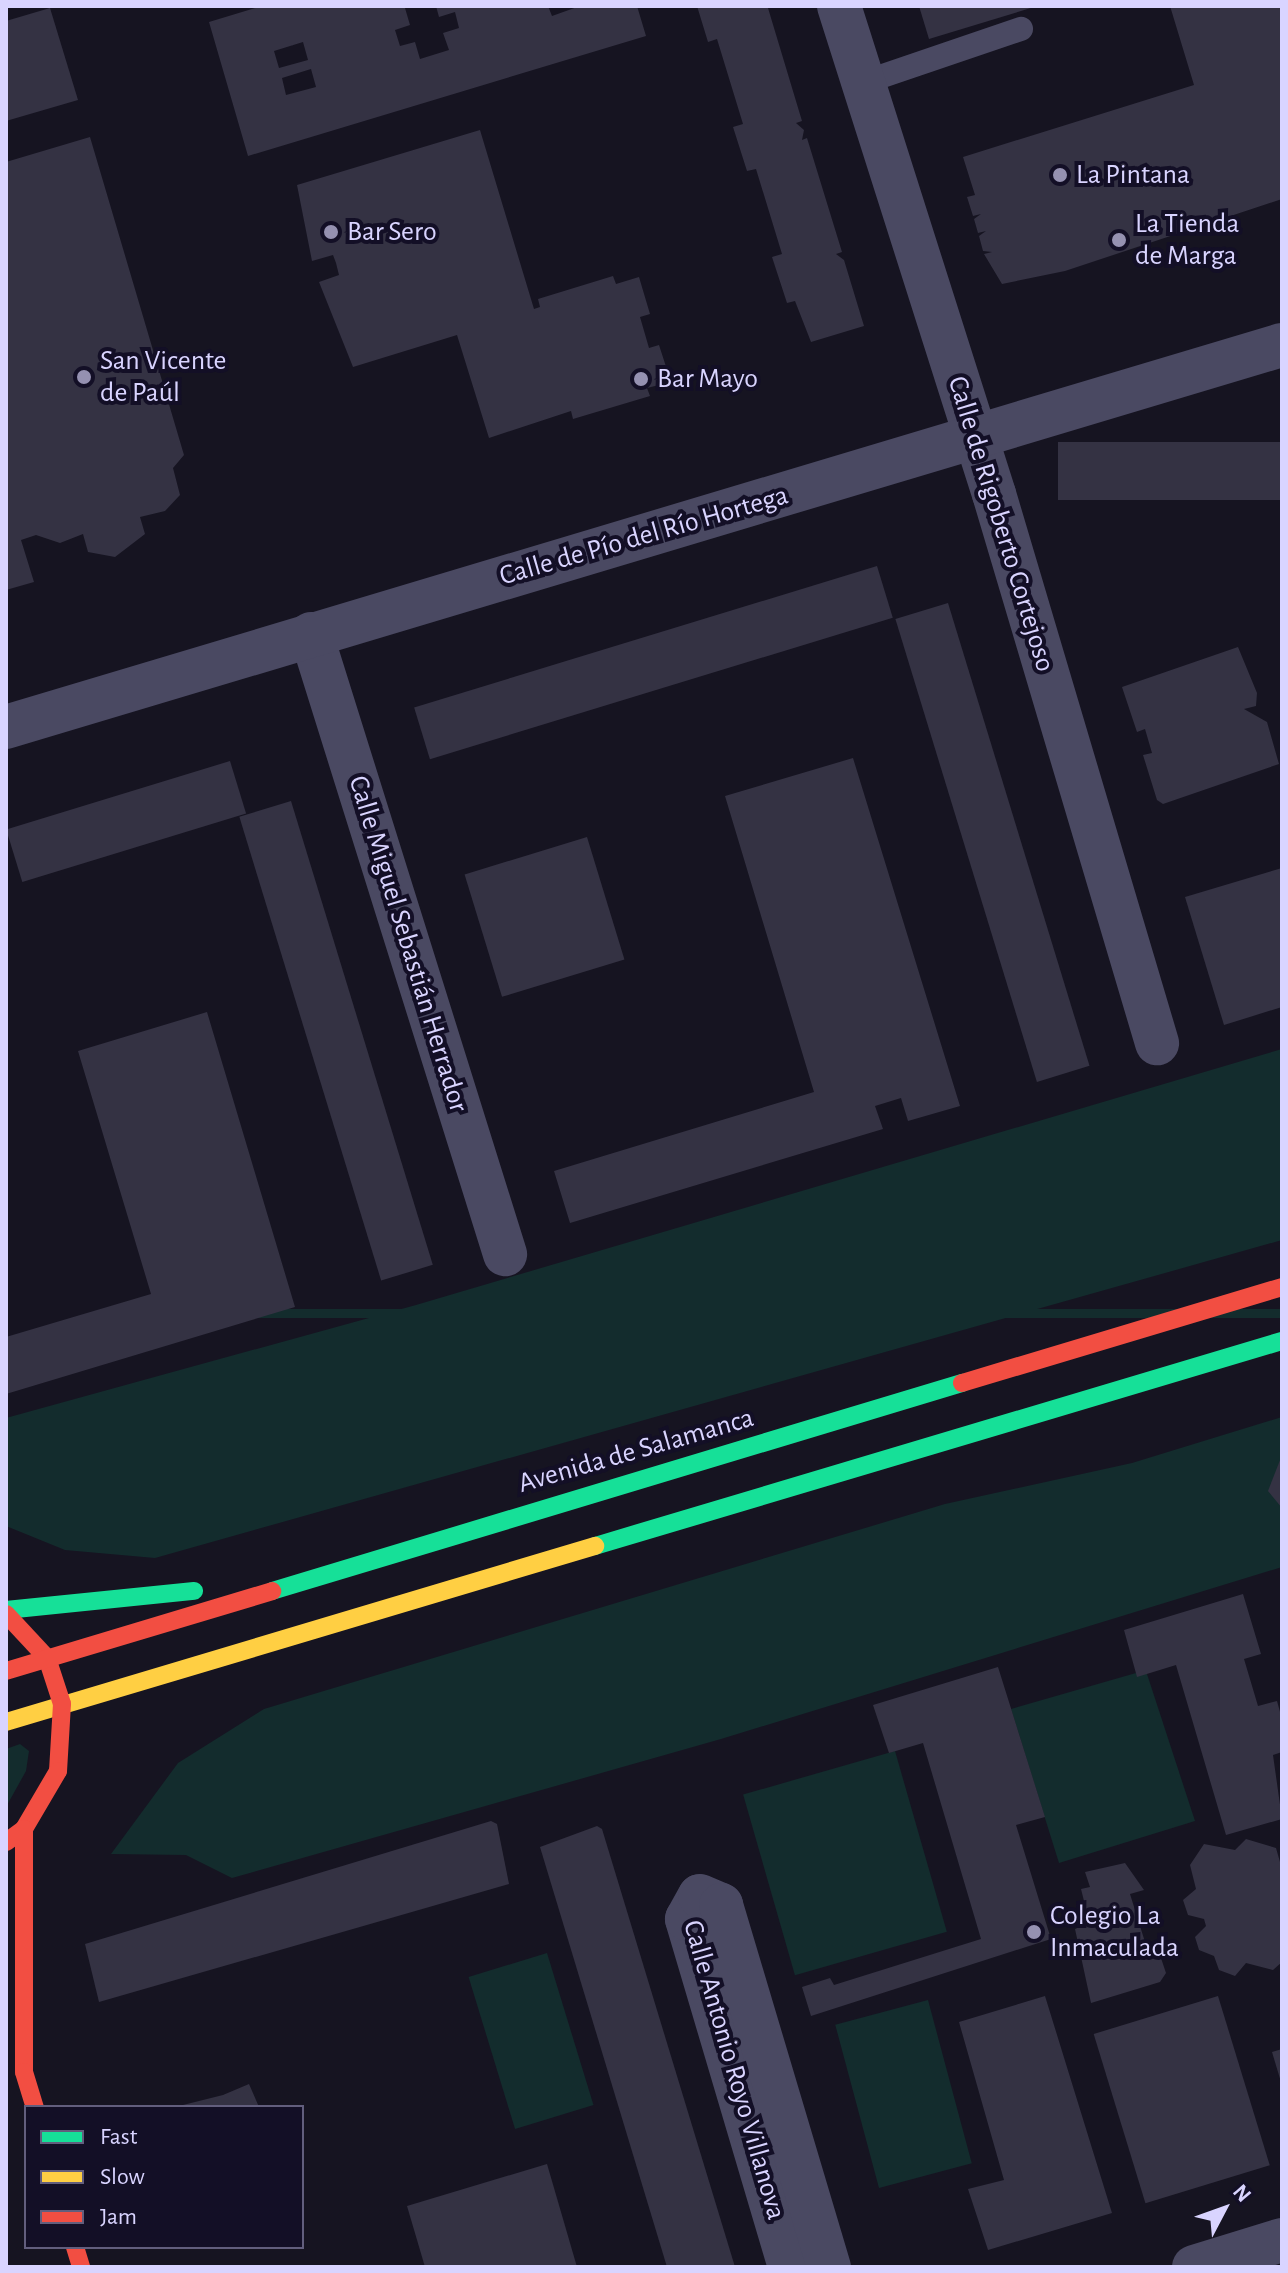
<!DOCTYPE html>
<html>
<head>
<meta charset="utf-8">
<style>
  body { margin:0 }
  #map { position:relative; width:1288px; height:2273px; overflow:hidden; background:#161421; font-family:"Alegreya Sans",sans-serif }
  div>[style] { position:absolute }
  .green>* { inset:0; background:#132c2d; transform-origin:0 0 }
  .building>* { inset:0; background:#343243; transform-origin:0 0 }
  .lane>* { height:24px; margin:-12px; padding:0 12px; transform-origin:12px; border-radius:12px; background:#4a4962 }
  .street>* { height:44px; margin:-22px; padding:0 22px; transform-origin:22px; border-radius:22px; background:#4a4962 }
  .fast>* { height:18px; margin:-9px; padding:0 9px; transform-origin:9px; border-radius:9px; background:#16e098 }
  .slow>* { height:18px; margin:-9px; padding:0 9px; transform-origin:9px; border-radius:9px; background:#ffcf43 }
  .jam>* { height:18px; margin:-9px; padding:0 9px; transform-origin:9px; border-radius:9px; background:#f24e42 }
  .dots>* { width:22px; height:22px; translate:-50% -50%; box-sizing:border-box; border:4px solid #130f26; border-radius:50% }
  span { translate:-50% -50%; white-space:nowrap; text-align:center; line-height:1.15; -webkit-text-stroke:8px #130f26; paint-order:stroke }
  .poi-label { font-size:28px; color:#d9d4ff }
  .left { translate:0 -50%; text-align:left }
  .street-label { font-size:28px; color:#d9d4ff }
  .frame { position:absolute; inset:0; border:8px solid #d9d4ff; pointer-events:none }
  .legend { position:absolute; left:24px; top:2105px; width:280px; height:144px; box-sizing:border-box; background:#130f26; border:2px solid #625e7d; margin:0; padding:10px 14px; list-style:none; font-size:24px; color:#d9d4ff }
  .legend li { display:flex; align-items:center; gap:16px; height:40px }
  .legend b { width:40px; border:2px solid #625e7d }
  .north { position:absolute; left:1184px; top:2169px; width:80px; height:80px; -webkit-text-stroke:6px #130f26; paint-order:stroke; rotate:49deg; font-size:22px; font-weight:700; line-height:32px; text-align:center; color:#d9d4ff }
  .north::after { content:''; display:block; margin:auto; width:28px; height:36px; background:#d9d4ff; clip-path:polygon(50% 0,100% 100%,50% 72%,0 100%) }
</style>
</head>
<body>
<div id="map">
  <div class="green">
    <div style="clip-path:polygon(1282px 1049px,1282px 1240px,155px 1558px,65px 1550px,6px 1526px,6px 1418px,416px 1305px)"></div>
    <div style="left:1282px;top:1309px;width:9px;height:1115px;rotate:90deg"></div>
    <div style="clip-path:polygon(1282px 1417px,1282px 1567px,721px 1739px,232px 1878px,186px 1855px,111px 1854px,178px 1763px,264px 1709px,945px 1504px,1132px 1463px)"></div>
    <div style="clip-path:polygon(1136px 1673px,1147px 1674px,1195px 1821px,1059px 1863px,1011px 1709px)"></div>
    <div style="clip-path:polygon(20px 1744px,29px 1751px,26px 1771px,6px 1807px,6px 1749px)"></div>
    <div style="left:895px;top:1751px;width:188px;height:158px;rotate:74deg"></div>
    <div style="left:547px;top:1953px;width:159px;height:82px;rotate:73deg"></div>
    <div style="left:928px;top:2000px;width:169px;height:96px;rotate:75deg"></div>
  </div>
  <div class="building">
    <div style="clip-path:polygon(evenodd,262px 6px,410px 6px,405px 8px,410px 25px,395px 30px,400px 46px,415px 42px,420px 59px,449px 50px,443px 33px,459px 28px,455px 12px,439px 17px,436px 6px,548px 6px,552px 16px,580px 6px,637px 6px,646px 36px,248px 156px,209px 22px,262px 6px,303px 42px,308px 60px,279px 68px,274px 51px,303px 42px,262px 6px,311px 69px,316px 87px,286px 95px,282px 78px,311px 69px)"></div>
    <div style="clip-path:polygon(697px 6px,768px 8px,802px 121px,796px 123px,804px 130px,802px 140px,807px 138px,842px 252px,836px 254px,844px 260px,864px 326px,811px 342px,795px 301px,787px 303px,772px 257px,782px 254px,756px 169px,747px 171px,733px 127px,743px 124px,717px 39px,708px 42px)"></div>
    <div style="clip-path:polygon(919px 6px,1034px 6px,1034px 7px,929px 39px)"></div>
    <div style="clip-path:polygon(1170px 6px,1282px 6px,1282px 199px,1065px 271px,1002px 284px,984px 254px,992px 252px,983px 251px,979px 236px,986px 231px,978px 233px,974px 219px,981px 214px,973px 216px,967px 197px,975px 195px,963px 157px,1194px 85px)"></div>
    <div style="clip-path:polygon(50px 8px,78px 100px,6px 121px,6px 21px)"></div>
    <div style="clip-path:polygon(480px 130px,534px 309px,540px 307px,538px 299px,613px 276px,616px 284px,639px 277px,650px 314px,640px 317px,649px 348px,659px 345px,671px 382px,647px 388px,650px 396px,573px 419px,571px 411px,489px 438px,457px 335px,353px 367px,319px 282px,339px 275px,336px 263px,333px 255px,312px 261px,297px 185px)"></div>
    <div style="clip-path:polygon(90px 137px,184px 455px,173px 468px,180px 495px,165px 511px,140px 517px,145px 534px,115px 557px,88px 552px,83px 534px,60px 543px,36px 535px,21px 540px,34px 582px,6px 590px,6px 162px)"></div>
    <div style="left:1282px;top:442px;width:58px;height:224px;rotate:90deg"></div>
    <div style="left:877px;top:566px;width:54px;height:484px;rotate:73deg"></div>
    <div style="left:948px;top:603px;width:484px;height:55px;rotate:73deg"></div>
    <div style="clip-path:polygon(1238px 647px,1257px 693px,1256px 706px,1244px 709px,1267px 722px,1279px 764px,1163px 804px,1157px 800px,1143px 755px,1152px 753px,1145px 729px,1137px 732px,1122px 687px)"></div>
    <div style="clip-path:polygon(853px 758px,960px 1106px,908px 1121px,901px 1098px,875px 1106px,883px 1129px,570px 1223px,554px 1171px,814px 1092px,725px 796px)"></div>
    <div style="left:230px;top:761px;width:55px;height:234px;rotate:73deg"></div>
    <div style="left:291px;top:801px;width:485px;height:54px;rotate:73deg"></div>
    <div style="left:587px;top:837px;width:128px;height:128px;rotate:73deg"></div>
    <div style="clip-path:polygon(1282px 868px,1282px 1007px,1224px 1025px,1185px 897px)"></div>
    <div style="clip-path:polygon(207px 1012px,295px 1307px,6px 1394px,6px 1337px,151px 1294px,78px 1051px)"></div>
    <div style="clip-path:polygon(1282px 1455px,1282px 1508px,1268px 1491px)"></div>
    <div style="clip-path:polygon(1243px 1594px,1261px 1654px,1244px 1659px,1258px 1706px,1277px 1701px,1282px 1719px,1282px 1752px,1273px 1755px,1282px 1819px,1226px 1835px,1176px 1665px,1137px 1677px,1124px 1630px)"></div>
    <div style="clip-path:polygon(998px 1667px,1045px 1817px,1016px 1825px,1051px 1939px,811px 2016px,802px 1987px,830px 1978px,834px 1985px,981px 1939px,923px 1743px,889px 1753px,873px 1705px)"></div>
    <div style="clip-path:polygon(491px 1821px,497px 1824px,509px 1884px,99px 2002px,85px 1944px)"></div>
    <div style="clip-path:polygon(597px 1826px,602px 1829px,735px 2267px,667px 2267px,540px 1847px)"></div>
    <div style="clip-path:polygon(1246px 1839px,1276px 1848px,1282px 1869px,1282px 1962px,1273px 1970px,1246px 1963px,1235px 1976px,1219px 1970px,1214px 1956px,1199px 1950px,1195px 1937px,1206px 1926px,1204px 1919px,1188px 1915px,1183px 1900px,1196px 1889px,1190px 1865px,1204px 1844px,1235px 1850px)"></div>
    <div style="clip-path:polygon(1125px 1863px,1144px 1890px,1130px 1894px,1150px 1958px,1160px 1955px,1166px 1973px,1160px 1982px,1091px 2003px,1075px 1929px,1082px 1926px,1077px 1912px,1086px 1909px,1081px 1889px,1090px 1887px,1085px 1872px)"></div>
    <div style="clip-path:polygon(1045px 1996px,1112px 2213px,988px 2250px,968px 2189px,1004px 2180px,959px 2022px)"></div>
    <div style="left:1218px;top:1996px;width:177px;height:130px;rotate:73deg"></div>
    <div style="clip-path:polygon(1282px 2049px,1282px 2082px,1281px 2082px,1272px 2052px)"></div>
    <div style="clip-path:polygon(249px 2084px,259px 2107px,175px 2107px,223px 2095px)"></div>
    <div style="clip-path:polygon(547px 2164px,577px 2267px,425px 2267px,407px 2206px)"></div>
  </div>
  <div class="lane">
    <div style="left:862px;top:83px;width:168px;rotate:-18.8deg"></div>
  </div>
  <div class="street">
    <div style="left:839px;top:6px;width:512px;rotate:72.38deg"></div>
    <div style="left:994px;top:494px;width:573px;rotate:73.46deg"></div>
    <div style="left:311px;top:634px;width:650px;rotate:72.62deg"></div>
    <div style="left:6px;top:727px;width:1332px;rotate:-16.67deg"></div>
    <div style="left:790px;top:2267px;width:363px;rotate:-106.5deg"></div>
    <div style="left:687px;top:1919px;width:26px;rotate:-61deg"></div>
    <div style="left:700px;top:1896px;width:23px;rotate:23deg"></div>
    <div style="left:721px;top:1905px;width:378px;rotate:73.4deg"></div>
    <div style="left:1194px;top:2267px;width:92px;rotate:-17.1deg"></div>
  </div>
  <div class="fast">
    <div style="left:595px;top:1546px;width:717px;rotate:-16.62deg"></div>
    <div style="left:272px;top:1591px;width:721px;rotate:-16.78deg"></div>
    <div style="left:6px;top:1610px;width:189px;rotate:-5.8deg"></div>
  </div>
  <div class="slow">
    <div style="left:6px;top:1722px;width:615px;rotate:-16.64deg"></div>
  </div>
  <div class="jam">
    <div style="left:962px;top:1383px;width:334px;rotate:-16.7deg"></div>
    <div style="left:6px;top:1614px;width:60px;rotate:47deg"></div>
    <div style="left:47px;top:1658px;width:48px;rotate:71.9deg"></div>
    <div style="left:62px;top:1704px;width:67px;rotate:93.4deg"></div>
    <div style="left:58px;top:1771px;width:67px;rotate:120.4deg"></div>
    <div style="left:24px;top:1829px;width:22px;rotate:144deg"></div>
    <div style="left:6px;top:1671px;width:278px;rotate:-16.7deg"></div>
    <div style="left:24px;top:1829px;width:243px;rotate:90deg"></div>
    <div style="left:24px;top:2072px;width:37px;rotate:73deg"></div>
    <div style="left:75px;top:2247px;width:21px;rotate:73deg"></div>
  </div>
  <div class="dots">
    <div style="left:1060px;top:175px;background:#9591b1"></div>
    <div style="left:331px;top:232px;background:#9591b1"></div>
    <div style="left:1119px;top:240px;background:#9591b1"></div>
    <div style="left:84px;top:377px;background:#9591b1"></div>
    <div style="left:641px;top:379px;background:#9591b1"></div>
    <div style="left:1034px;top:1932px;background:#9591b1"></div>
  </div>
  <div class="poi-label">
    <span class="left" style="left:1076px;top:175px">La Pintana</span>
    <span class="left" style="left:1135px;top:240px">La Tienda<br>de Marga</span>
    <span class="left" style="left:347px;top:232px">Bar Sero</span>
    <span class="left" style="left:100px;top:377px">San Vicente<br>de Paúl</span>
    <span class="left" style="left:657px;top:379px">Bar Mayo</span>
    <span class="left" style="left:1050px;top:1932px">Colegio La<br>Inmaculada</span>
  </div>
  <div class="street-label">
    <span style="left:1001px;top:524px;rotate:73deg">Calle de Rigoberto Cortejoso</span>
    <span style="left:644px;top:536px;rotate:-16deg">Calle de Pío del Río Hortega</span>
    <span style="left:408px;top:944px;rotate:73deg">Calle Miguel Sebastián Herrador</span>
    <span style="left:636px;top:1451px;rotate:-16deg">Avenida de Salamanca</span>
    <span style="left:734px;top:2070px;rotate:74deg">Calle Antonio Royo Villanova</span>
  </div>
  <div class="frame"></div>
  <ul class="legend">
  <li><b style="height:10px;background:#16e098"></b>Fast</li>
  <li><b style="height:10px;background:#ffcf43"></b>Slow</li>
  <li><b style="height:10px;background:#f24e42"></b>Jam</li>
  </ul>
  <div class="north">N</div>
</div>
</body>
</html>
